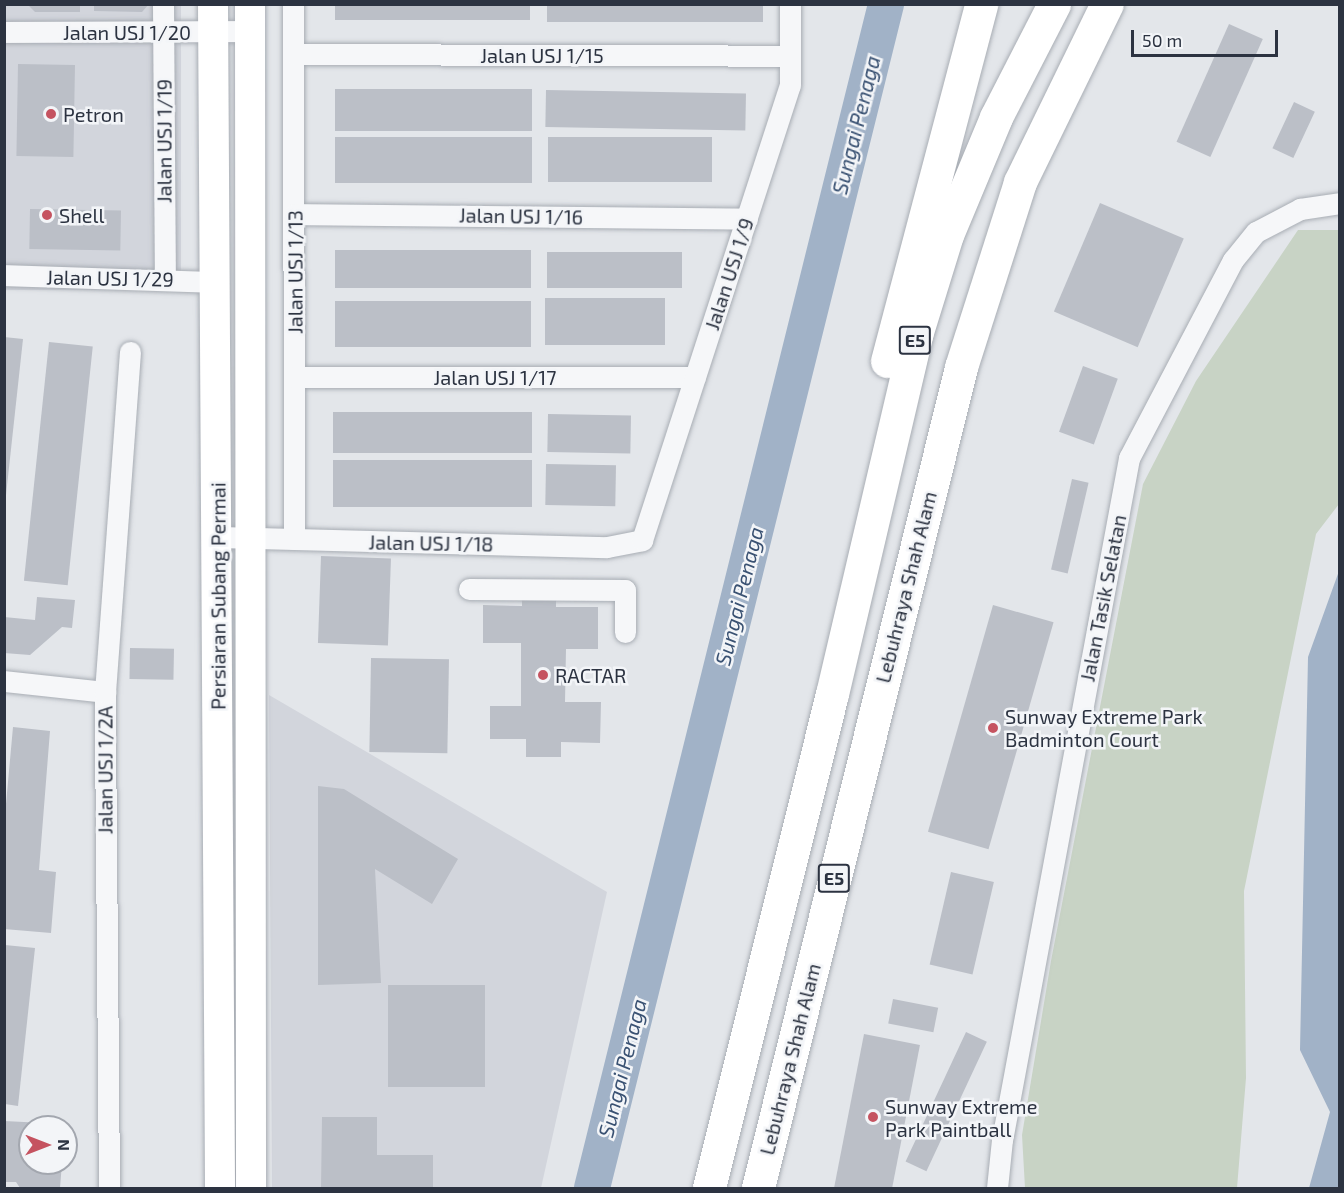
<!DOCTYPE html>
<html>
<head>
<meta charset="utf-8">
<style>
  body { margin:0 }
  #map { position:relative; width:1344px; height:1193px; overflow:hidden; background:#e3e6ea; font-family:"Exo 2",sans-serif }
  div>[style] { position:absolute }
  .built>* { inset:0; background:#d2d5dc; transform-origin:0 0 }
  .green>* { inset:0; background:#c8d3c5 }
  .water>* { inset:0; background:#a1b2c7 }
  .river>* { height:36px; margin:-18px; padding:0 18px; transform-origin:18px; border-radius:18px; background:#a1b2c7 }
  .building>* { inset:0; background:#bbbfc7; transform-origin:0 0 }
  .roads { filter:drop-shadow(0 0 2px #a8adb4) drop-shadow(0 0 2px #a8adb4) }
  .minor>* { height:21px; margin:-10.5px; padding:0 10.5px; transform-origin:10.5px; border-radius:10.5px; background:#f6f7f9 }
  .secondary>* { height:30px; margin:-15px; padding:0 15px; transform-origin:15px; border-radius:15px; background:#fff }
  .motorway>* { height:33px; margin:-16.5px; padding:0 16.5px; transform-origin:16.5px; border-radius:16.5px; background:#fff }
  .dots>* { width:16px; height:16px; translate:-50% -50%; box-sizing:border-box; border:3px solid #f3f5f8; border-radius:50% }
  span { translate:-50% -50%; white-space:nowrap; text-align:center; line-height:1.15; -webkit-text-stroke:5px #f3f5f8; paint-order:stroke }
  .shield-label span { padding:2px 4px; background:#f3f5f8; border:2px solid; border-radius:4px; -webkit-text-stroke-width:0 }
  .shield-label { font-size:18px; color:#2c3341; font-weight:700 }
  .street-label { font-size:20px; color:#2c3341 }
  .poi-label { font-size:20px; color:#2c3341 }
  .left { translate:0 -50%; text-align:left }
  .water-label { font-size:21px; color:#395172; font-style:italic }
  .frame { position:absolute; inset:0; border:6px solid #2c3341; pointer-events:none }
  .north { position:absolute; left:18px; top:1115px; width:60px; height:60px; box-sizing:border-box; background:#f3f5f8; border:2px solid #a3a7af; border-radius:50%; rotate:90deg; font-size:16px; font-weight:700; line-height:24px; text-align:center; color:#2c3341 }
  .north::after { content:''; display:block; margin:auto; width:21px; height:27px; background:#c55360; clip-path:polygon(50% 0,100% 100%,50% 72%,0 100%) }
  .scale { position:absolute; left:1131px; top:30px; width:147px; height:27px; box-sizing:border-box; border:3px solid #2c3341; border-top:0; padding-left:8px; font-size:18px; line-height:21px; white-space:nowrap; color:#2c3341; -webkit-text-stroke:4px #f3f5f8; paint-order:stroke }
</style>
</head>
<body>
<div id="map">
  <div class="built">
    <div style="left:5px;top:5px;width:176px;height:285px"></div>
    <div style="clip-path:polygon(269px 695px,607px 892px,541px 1188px,272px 1188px)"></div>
  </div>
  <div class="green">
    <div style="clip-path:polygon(1298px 230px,1339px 230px,1339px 504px,1316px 534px,1244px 891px,1246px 1078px,1237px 1188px,1025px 1188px,1022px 1135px,1051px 961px,1143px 484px,1196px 381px)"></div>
  </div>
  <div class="water">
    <div style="clip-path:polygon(1339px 571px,1339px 1188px,1309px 1188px,1330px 1112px,1300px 1050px,1308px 657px)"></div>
  </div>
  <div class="river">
    <div style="left:592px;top:1188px;width:1220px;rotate:-76.05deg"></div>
  </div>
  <div class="building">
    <div style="clip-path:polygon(27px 4px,80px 4px,80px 12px,35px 12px)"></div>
    <div style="clip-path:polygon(94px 4px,149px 4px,142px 12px,94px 11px)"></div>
    <div style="left:335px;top:4px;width:195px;height:16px"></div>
    <div style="left:547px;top:4px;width:216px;height:18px"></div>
    <div style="left:1229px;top:24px;width:37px;height:129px;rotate:24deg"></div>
    <div style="left:18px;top:64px;width:57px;height:92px;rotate:1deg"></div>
    <div style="left:335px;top:89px;width:197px;height:42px"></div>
    <div style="left:546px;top:90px;width:200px;height:37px;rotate:1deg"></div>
    <div style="left:1294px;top:102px;width:23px;height:51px;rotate:25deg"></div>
    <div style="left:335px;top:137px;width:197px;height:46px"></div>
    <div style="left:548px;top:137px;width:164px;height:45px"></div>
    <div style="left:1100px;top:203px;width:91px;height:118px;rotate:23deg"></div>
    <div style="left:30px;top:209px;width:91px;height:40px;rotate:1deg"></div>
    <div style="left:335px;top:250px;width:196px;height:38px"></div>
    <div style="left:547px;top:252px;width:135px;height:36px"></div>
    <div style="left:545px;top:298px;width:120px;height:47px"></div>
    <div style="left:335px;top:301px;width:196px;height:46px"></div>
    <div style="clip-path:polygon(4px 337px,23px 339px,6px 495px,4px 495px)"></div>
    <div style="left:49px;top:342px;width:44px;height:240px;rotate:6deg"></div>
    <div style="left:1083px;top:366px;width:37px;height:70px;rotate:20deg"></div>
    <div style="left:333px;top:412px;width:199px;height:41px"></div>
    <div style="left:548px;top:414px;width:83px;height:38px;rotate:1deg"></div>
    <div style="left:333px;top:460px;width:199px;height:47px"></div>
    <div style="left:546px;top:464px;width:70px;height:41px;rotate:1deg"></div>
    <div style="left:1072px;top:479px;width:17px;height:93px;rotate:13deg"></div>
    <div style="left:321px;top:556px;width:70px;height:87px;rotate:2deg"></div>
    <div style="clip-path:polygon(522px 592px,556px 592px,556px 607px,598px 607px,598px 649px,566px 649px,565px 702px,601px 702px,600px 743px,561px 742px,561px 757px,526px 757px,526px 739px,490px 739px,490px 706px,521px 706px,521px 643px,483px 643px,483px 605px,522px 606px)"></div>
    <div style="clip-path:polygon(37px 597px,75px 600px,72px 628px,62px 627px,30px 655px,4px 653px,4px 617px,35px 620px)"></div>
    <div style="left:993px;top:605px;width:63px;height:236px;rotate:16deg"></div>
    <div style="left:130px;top:648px;width:44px;height:31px;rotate:1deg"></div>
    <div style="left:371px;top:658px;width:78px;height:94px;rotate:1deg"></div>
    <div style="clip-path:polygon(13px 727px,50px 731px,39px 870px,56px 872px,51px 933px,4px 929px,4px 826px)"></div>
    <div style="clip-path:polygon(318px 786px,344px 789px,458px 859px,432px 904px,375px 869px,381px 983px,318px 985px)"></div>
    <div style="left:951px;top:872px;width:44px;height:95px;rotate:13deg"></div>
    <div style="clip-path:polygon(5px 945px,35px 948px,18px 1106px,5px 1104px)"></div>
    <div style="left:388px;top:985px;width:97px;height:102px"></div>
    <div style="left:893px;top:999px;width:46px;height:25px;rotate:11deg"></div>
    <div style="left:966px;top:1032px;width:23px;height:143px;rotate:25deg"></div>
    <div style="left:864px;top:1034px;width:57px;height:158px;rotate:11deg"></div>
    <div style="clip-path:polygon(322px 1117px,377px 1117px,377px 1155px,433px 1155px,433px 1188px,321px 1188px)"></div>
    <div style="clip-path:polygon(4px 1121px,64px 1124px,64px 1127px,30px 1127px,30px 1163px,62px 1163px,60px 1188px,20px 1188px,16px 1182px,4px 1182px)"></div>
  </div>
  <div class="roads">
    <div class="minor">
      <div style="left:163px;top:4px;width:274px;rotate:89.6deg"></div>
      <div style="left:293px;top:4px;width:535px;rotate:89.89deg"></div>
      <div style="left:4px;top:32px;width:246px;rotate:-0.2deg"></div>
      <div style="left:294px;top:54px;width:496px;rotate:0.2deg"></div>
      <div style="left:295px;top:214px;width:452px;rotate:0.6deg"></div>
      <div style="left:4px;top:275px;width:212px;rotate:1.9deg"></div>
      <div style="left:295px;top:377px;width:400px"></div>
      <div style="left:219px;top:537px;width:388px;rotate:1.5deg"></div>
      <div style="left:607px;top:547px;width:36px;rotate:-11deg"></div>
      <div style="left:642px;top:540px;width:478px;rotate:-72deg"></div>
      <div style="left:790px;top:85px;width:81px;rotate:-90deg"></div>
      <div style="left:469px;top:589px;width:156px;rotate:0.4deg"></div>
      <div style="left:625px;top:590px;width:42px;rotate:90deg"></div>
      <div style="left:4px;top:681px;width:102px;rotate:6.2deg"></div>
      <div style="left:109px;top:1188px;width:496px;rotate:-90.5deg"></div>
      <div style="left:105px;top:692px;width:341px;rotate:-85.8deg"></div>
      <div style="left:997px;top:1188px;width:48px;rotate:-84.1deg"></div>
      <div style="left:1002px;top:1140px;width:694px;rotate:-79.45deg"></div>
      <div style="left:1129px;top:458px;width:224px;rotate:-62.3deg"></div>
      <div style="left:1233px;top:260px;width:36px;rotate:-51deg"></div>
      <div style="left:1256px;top:232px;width:50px;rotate:-27.6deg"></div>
      <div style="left:1300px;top:209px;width:40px;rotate:-8.5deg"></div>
    </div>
    <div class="secondary">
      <div style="left:213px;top:4px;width:1184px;rotate:89.66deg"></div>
      <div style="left:250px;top:4px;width:1184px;rotate:89.95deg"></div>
    </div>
    <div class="motorway">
      <div style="left:887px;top:361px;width:369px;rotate:-75.2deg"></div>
      <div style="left:709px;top:1188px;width:509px;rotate:-76.02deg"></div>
      <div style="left:832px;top:694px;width:369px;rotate:-76.8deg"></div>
      <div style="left:916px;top:335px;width:105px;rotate:-72.8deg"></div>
      <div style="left:947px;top:235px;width:128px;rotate:-67.4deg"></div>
      <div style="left:996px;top:117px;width:127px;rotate:-62.8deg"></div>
      <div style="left:758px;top:1188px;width:846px;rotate:-76.11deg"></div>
      <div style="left:961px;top:367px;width:194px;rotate:-72.3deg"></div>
      <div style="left:1020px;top:182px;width:198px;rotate:-64deg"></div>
    </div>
  </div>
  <div class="dots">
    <div style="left:51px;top:114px;background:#c55360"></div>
    <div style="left:47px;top:215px;background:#c55360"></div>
    <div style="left:543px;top:675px;background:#c55360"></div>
    <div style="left:993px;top:728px;background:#c55360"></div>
    <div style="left:873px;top:1117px;background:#c55360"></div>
  </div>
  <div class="shield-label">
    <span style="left:915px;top:340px">E5</span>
    <span style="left:834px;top:878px">E5</span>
  </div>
  <div class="street-label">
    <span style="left:127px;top:32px">Jalan USJ 1/20</span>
    <span style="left:542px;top:55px">Jalan USJ 1/15</span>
    <span style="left:164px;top:141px;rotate:-90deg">Jalan USJ 1/19</span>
    <span style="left:521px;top:216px;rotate:1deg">Jalan USJ 1/16</span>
    <span style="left:295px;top:272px;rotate:-90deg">Jalan USJ 1/13</span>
    <span style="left:729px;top:274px;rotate:-72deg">Jalan USJ 1/9</span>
    <span style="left:110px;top:278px;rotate:1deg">Jalan USJ 1/29</span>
    <span style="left:495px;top:377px">Jalan USJ 1/17</span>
    <span style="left:431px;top:543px;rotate:1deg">Jalan USJ 1/18</span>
    <span style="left:906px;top:587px;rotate:-76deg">Lebuhraya Shah Alam</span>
    <span style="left:218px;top:596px;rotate:-90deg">Persiaran Subang Permai</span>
    <span style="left:1103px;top:598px;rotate:-79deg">Jalan Tasik Selatan</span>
    <span style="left:105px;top:770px;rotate:-90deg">Jalan USJ 1/2A</span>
    <span style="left:790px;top:1059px;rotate:-76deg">Lebuhraya Shah Alam</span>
  </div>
  <div class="poi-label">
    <span class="left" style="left:63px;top:114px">Petron</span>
    <span class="left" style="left:59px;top:215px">Shell</span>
    <span class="left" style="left:555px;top:675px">RACTAR</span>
    <span class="left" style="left:1005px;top:728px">Sunway Extreme Park<br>Badminton Court</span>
    <span class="left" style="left:885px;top:1118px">Sunway Extreme<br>Park Paintball</span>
  </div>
  <div class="water-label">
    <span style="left:856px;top:125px;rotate:-76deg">Sungai Penaga</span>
    <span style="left:739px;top:596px;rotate:-76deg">Sungai Penaga</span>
    <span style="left:622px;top:1068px;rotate:-76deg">Sungai Penaga</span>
  </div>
  <div class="frame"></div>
  <div class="north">N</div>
  <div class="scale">50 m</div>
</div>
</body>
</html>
